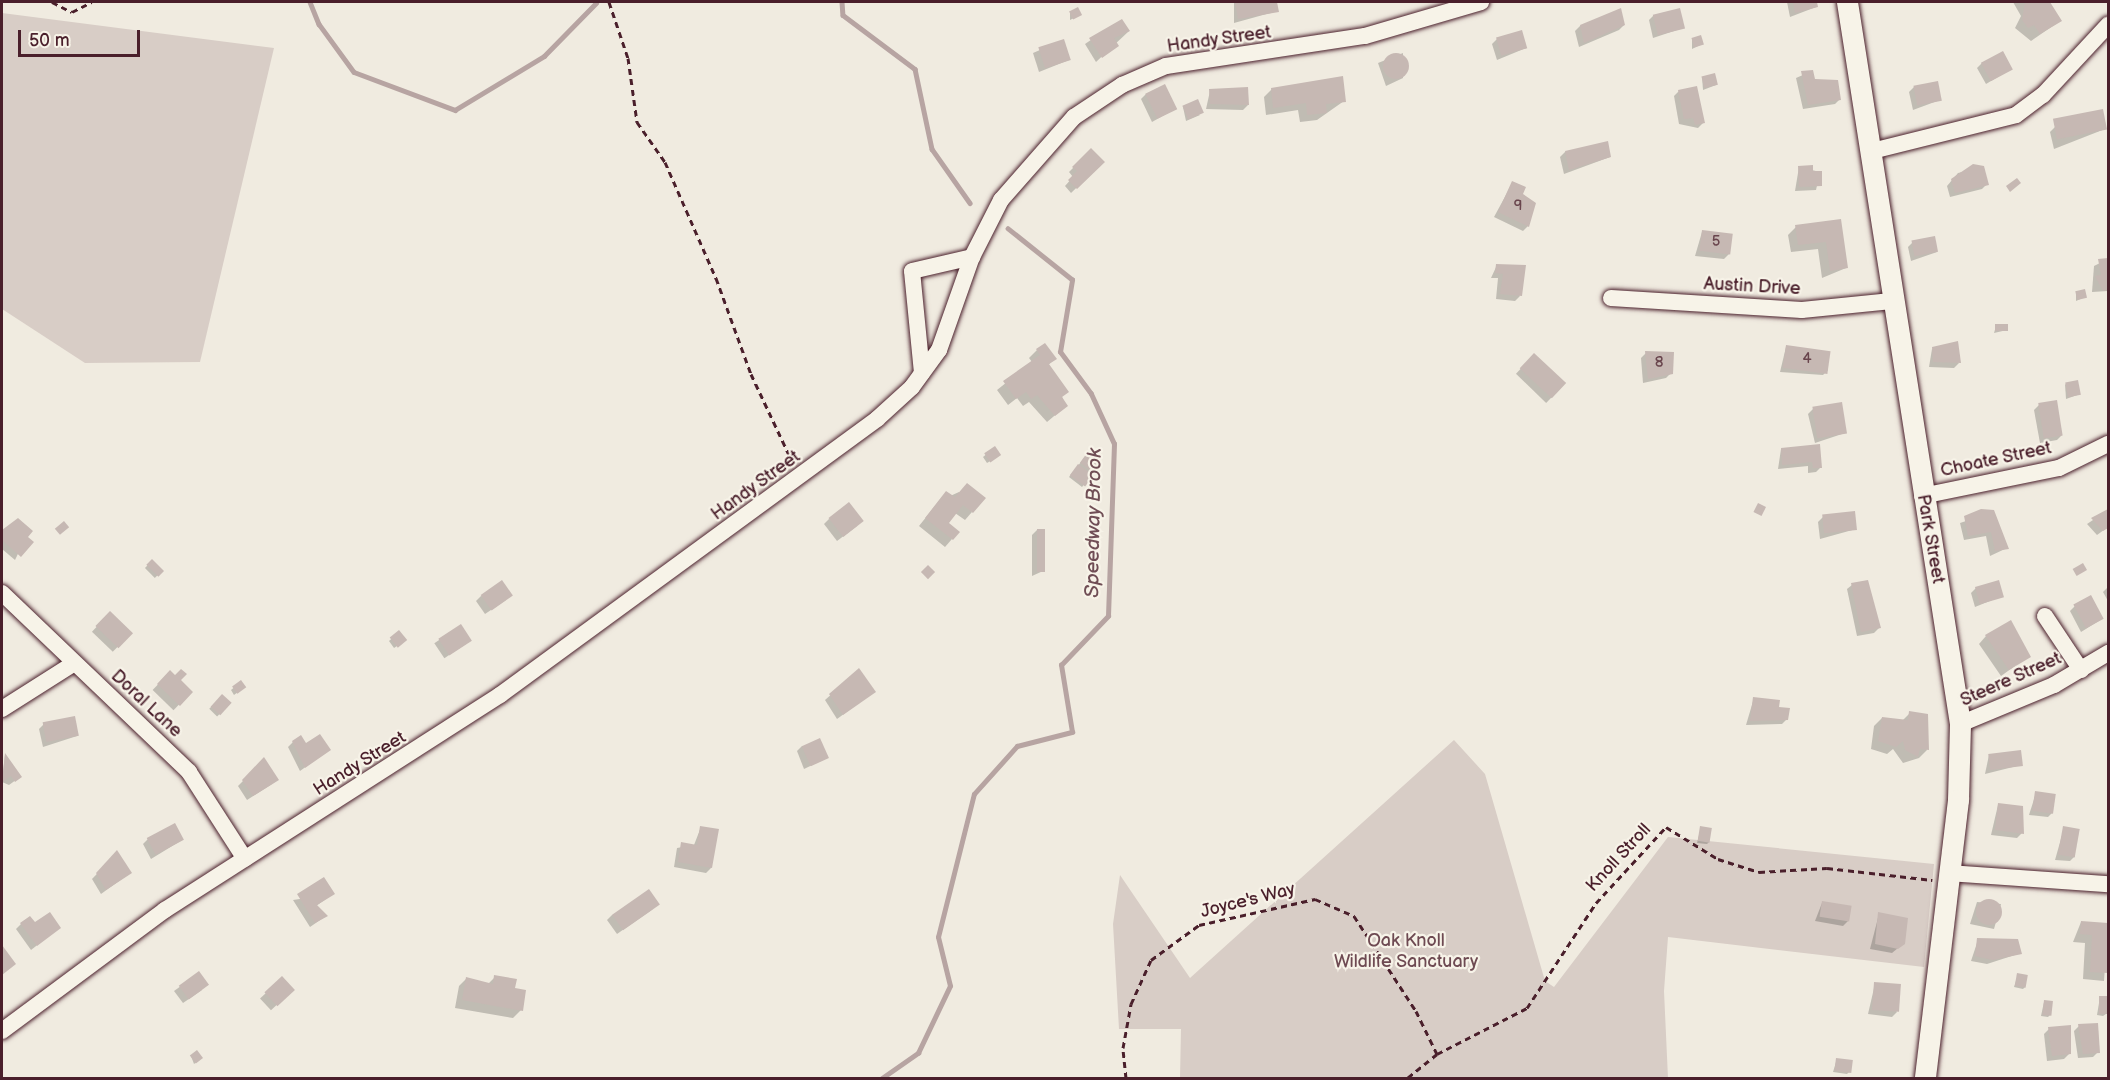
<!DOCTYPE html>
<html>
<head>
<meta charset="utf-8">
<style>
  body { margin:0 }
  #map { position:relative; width:2110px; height:1080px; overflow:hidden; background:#f0ebe0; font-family:"Balsamiq Sans",sans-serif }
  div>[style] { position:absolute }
  .green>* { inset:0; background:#d8cdc6 }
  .shadow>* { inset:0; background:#0003; transform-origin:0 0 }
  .stream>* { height:4.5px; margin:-2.25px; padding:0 2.25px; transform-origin:2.25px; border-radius:2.25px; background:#b7a4a2 }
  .building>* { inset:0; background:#c6b8b3; transform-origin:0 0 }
  .round { border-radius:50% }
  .path>* { height:3px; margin-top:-1.5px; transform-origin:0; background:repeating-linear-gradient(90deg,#4a1f2b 0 6px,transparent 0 10.5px) }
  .roads { filter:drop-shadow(0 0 2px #4a1f2b) drop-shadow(0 0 2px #4a1f2b) }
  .minor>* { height:16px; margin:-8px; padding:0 8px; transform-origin:8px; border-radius:8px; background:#f7f3e8 }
  .major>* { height:21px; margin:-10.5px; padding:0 10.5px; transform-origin:10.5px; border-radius:10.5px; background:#f7f3e8 }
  span { translate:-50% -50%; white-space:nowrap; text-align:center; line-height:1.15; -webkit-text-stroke:4.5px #f7f3e8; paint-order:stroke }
  .number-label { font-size:15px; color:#69454d }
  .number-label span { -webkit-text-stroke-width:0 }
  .street-label { font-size:18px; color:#4a1f2b }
  .park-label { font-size:18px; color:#6e4a52 }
  .water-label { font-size:20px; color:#704e55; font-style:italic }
  .frame { position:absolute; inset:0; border:3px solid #4a1f2b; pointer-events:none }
  .scale { position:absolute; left:18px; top:30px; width:122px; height:27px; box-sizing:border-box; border:3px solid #4a1f2b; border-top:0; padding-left:8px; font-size:18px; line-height:21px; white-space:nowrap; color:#4a1f2b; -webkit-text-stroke:4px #f7f3e8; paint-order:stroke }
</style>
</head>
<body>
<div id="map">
  <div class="green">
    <div style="clip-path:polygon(2px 13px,274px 48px,200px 362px,85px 363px,2px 309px)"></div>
    <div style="clip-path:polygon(1454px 740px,1485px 774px,1545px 981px,1554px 987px,1668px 837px,1934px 864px,1924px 967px,1668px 937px,1664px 991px,1668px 1078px,1180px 1078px,1181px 1029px,1119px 1029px,1113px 924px,1120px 875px,1190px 978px)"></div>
  </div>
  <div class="shadow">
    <div style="clip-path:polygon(1234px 2px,1276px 2px,1277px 11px,1234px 23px)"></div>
    <div style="clip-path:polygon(1787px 2px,1815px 2px,1816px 7px,1790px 17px)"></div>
    <div style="clip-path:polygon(2013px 2px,2049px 2px,2060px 21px,2031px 41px,2015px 28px,2021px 16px)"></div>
    <div style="clip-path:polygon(1620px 10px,1624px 25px,1619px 30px,1579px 47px,1575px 31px,1580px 26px)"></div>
    <div style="clip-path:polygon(1070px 12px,1080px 15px,1070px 20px)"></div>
    <div style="clip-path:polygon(1654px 15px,1683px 28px,1653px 38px,1649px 20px)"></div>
    <div style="clip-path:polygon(1107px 29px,1129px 31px,1096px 62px,1085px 44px)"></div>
    <div style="clip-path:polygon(1497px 39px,1526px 48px,1497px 60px,1492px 44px)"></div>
    <div style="clip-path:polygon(1692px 39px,1702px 44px,1692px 49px)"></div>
    <div style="clip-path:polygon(1063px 40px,1069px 60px,1039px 72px,1033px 53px)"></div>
    <div style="clip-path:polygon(1403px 53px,1403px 78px,1386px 86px,1378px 63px)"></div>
    <div style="clip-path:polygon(1982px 63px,2011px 69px,1986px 84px,1977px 68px)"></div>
    <div style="clip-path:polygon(1812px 71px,1813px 81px,1840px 99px,1835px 104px,1803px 109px,1796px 78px)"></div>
    <div style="clip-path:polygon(1702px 77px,1716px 85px,1703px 90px)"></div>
    <div style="clip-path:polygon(1914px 87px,1940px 100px,1913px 110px,1909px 92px)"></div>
    <div style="clip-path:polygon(1272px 89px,1344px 101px,1317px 120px,1300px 122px,1298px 110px,1266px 115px,1264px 97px)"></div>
    <div style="clip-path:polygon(1210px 91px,1248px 105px,1243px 110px,1206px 109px)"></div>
    <div style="clip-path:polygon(1679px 91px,1703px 123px,1698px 128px,1679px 124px,1674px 96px)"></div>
    <div style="clip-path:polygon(1146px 94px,1175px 109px,1152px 122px,1141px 99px)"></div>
    <div style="clip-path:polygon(1183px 107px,1200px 115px,1186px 121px)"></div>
    <div style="clip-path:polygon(2055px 127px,2105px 129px,2054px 149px,2050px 132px)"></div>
    <div style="clip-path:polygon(1091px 150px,1103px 162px,1071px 193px,1065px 186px,1073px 177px,1069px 172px)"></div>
    <div style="clip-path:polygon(1565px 152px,1610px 157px,1564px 174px,1560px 157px)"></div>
    <div style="clip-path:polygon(1799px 167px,1820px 172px,1816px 190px,1795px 191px)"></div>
    <div style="clip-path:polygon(1983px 167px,1987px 184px,1982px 189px,1950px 197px,1947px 186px,1958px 173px)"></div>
    <div style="clip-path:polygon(1513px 182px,1528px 226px,1523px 231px,1494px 217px)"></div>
    <div style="clip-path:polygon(1839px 221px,1846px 268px,1822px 278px,1818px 249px,1791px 252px,1788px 235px,1796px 227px)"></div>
    <div style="clip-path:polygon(1702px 232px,1729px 254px,1724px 259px,1695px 256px)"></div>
    <div style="clip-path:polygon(1913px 242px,1937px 252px,1911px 261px,1908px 247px)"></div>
    <div style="clip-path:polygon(2108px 259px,2108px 291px,2092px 292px,2094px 266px)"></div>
    <div style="clip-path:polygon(1497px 265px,1520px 296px,1515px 301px,1496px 299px,1498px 278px,1491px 278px)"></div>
    <div style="clip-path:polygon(2076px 292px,2085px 297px,2076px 301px)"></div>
    <div style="clip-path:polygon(1996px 326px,2007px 330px,1994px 333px)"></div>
    <div style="clip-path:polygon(1786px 347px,1828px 370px,1823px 375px,1780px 372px)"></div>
    <div style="clip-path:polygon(1932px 349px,1959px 363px,1954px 368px,1929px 367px)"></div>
    <div style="clip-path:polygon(1037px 350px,1055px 359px,1048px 365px,1066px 406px,1047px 422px,1029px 402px,1023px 406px,1017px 398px,1008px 405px,997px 390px,1032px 362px,1029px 358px)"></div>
    <div style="clip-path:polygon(1646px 353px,1671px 373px,1666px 378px,1643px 383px,1641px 358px)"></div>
    <div style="left:1534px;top:355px;width:42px;height:26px;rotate:44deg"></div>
    <div style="clip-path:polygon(2065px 384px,2080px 394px,2066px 399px)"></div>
    <div style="clip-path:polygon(2039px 405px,2062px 435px,2057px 440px,2040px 443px,2034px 410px)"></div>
    <div style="clip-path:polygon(1813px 409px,1845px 433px,1815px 443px,1808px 414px)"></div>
    <div style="clip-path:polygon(1819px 446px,1821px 467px,1816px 472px,1808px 473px,1808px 466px,1778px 469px,1781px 449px)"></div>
    <div style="clip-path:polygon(994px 448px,997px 457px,987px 463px,983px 457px)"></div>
    <div style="clip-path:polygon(1085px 457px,1094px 473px,1082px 487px,1069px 477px)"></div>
    <div style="clip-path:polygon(959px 492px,972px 512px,965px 520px,955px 513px,947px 523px,952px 539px,945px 547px,919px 526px,939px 501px)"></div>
    <div style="clip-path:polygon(2108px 510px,2108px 527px,2097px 535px,2087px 524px)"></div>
    <div style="clip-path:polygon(1993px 512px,2007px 548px,1990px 556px,1986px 536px,1964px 540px,1960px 523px)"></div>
    <div style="clip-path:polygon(1823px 517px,1856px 529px,1820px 539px,1818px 522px)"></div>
    <div style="clip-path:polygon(829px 519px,857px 526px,837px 541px,824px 524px)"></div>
    <div style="clip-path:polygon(18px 520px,26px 537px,15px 560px,2px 549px,2px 534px)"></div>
    <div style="clip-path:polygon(1037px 530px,1043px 571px,1032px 576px,1032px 535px)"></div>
    <div style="left:152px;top:561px;width:14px;height:10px;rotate:45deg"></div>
    <div style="clip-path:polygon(1852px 585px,1879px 628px,1874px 633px,1857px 636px,1847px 589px)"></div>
    <div style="clip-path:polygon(2108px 587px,2108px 601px,2103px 592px)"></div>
    <div style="clip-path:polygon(1976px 588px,2002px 596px,1975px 607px,1971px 593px)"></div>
    <div style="clip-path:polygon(481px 596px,506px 600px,485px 614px,476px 601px)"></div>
    <div style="clip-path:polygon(2075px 606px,2102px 619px,2081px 632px,2070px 611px)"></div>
    <div style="left:110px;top:613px;width:29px;height:26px;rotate:44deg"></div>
    <div style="left:460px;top:626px;width:18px;height:31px;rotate:56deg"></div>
    <div style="clip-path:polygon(399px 632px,403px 642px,394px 648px,389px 641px)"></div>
    <div style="clip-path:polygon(1986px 636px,2029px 656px,2001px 676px,1979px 644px)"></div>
    <div style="clip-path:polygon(859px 670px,874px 692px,837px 719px,825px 700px)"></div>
    <div style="left:170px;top:672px;width:29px;height:25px;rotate:44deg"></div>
    <div style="clip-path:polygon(241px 682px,242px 689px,234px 695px,231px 690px)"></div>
    <div style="left:222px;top:696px;width:11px;height:18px;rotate:45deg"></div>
    <div style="clip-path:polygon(1754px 698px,1777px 708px,1787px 719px,1782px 724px,1746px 725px)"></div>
    <div style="clip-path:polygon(1910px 713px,1927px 750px,1919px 758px,1903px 763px,1893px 749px,1887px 754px,1871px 749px,1874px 726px,1882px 718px,1902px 721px)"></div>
    <div style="clip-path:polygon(44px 724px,77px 736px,43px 747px,39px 729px)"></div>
    <div style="clip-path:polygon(293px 742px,306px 745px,329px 750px,300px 771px,288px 747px)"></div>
    <div style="clip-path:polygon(802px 746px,827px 758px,804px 769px,797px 751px)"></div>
    <div style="clip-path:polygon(5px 755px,20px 777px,9px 785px,2px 782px)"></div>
    <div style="clip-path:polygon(1989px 755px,2021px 765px,1985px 774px)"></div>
    <div style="clip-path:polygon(264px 760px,272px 784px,247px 800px,238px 786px)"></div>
    <div style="clip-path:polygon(2036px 793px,2053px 812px,2048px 817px,2029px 815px)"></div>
    <div style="clip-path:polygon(1998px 805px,2022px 833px,2017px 838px,1991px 835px)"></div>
    <div style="clip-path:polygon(701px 827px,711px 868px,706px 873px,674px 867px,677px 848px,694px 845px)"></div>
    <div style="clip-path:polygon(1701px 828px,1709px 842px,1707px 844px,1697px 843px)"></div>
    <div style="clip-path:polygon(2064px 828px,2075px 856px,2070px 861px,2055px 860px)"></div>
    <div style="clip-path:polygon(148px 839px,182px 840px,151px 859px,143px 844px)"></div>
    <div style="clip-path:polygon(117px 853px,130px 873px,101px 894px,92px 879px)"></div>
    <div style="clip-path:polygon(333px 894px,316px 906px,326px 916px,310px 927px,293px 900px)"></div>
    <div style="clip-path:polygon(1977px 902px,2001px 904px,1994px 929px,1970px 924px)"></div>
    <div style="clip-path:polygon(1822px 903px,1848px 921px,1843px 926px,1815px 921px)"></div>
    <div style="clip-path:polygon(653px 909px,617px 934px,607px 920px,612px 915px)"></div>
    <div style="clip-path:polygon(1879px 914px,1898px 948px,1892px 953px,1870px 949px)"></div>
    <div style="clip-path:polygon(2081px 922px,2108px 924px,2104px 981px,2083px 979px,2085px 943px,2073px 942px)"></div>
    <div style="clip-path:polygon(21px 924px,34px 924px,59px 928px,31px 950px,16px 929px)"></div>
    <div style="clip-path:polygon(1978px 940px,2021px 953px,1987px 964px,1971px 961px)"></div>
    <div style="clip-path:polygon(199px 973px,202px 990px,183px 1003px,174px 991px)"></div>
    <div style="clip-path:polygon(2018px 975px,2025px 987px,2023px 989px,2014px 987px)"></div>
    <div style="clip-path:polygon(495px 977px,513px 990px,521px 1010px,513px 1018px,455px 1008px,459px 986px,467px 978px,488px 984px)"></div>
    <div style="left:282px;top:978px;width:16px;height:30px;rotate:47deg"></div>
    <div style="clip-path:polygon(1875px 984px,1897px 1012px,1892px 1017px,1868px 1014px)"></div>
    <div style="clip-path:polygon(2100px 997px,2106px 1014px,2103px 1016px,2097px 1015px)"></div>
    <div style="clip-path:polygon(2044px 1002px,2050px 1015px,2048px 1017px,2041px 1016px)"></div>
    <div style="clip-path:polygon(2079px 1026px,2098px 1052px,2093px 1057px,2078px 1058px,2074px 1031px)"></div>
    <div style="clip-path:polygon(2049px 1029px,2069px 1054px,2064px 1059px,2047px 1061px,2044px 1034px)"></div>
    <div style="clip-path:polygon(191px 1056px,199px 1060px,194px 1064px)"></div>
    <div style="clip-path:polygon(1837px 1059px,1849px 1072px,1847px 1074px,1833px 1072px)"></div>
  </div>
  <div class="stream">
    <div style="left:310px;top:2px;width:24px;rotate:68deg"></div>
    <div style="left:319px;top:24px;width:59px;rotate:53.9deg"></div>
    <div style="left:354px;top:72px;width:108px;rotate:20.6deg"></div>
    <div style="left:455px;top:110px;width:104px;rotate:-31.2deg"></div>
    <div style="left:544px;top:56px;width:74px;rotate:-45.5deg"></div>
    <div style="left:842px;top:2px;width:13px;rotate:86deg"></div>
    <div style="left:843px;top:15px;width:90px;rotate:36.9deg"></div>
    <div style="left:915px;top:69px;width:82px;rotate:78deg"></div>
    <div style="left:932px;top:149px;width:66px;rotate:54.9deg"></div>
    <div style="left:882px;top:1078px;width:44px;rotate:-34.8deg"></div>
    <div style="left:918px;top:1053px;width:74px;rotate:-64.5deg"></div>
    <div style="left:950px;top:986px;width:50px;rotate:-103.8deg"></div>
    <div style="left:938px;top:937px;width:147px;rotate:-75.9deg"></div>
    <div style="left:974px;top:794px;width:64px;rotate:-48.1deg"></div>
    <div style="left:1017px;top:746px;width:57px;rotate:-14.3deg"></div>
    <div style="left:1072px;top:732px;width:68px;rotate:-99.3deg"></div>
    <div style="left:1061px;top:665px;width:68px;rotate:-46.2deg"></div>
    <div style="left:1108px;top:616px;width:172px;rotate:-88deg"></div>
    <div style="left:1114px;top:444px;width:55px;rotate:-114.7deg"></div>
    <div style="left:1091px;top:394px;width:52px;rotate:-126.4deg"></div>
    <div style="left:1060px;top:352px;width:73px;rotate:-80.5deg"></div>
    <div style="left:1072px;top:280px;width:82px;rotate:-141.4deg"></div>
  </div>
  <div class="building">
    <div style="clip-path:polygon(1235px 2px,1277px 2px,1279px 12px,1238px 19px)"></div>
    <div style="clip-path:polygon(1793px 2px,1817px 2px,1818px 7px,1795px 13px)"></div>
    <div style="clip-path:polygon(2025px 2px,2050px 2px,2062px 21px,2040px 34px,2034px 25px,2028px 28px,2022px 20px)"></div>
    <div style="left:1078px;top:7px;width:9px;height:10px;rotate:63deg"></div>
    <div style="clip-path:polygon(1621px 8px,1625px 25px,1584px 43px,1580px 25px)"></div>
    <div style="left:1680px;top:8px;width:21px;height:28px;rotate:76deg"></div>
    <div style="clip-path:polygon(1122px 19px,1130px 31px,1114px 38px,1119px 46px,1102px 58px,1089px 38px)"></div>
    <div style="left:1522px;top:30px;width:19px;height:27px;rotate:74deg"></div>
    <div style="left:1701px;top:35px;width:10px;height:10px;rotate:73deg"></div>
    <div style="left:1064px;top:39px;width:22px;height:27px;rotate:72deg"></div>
    <div style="left:2003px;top:51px;width:21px;height:25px;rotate:62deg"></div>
    <div class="round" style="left:1383px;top:53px;width:26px;height:26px"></div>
    <div style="clip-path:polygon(1813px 70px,1815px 79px,1838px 80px,1841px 100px,1808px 105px,1801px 71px)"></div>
    <div style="left:1715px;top:73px;width:12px;height:14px;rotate:76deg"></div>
    <div style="clip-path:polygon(1343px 76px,1346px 102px,1326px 104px,1327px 113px,1307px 115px,1306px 103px,1273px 108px,1271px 88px)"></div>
    <div style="left:1938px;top:81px;width:20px;height:25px;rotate:79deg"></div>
    <div style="left:1165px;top:84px;width:28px;height:22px;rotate:64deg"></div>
    <div style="clip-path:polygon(1697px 86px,1705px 123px,1695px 125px,1693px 118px,1684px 119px,1678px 90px)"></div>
    <div style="clip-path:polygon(1248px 87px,1249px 105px,1210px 104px,1209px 89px)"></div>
    <div style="left:1198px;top:99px;width:15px;height:17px;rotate:67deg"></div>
    <div style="left:2103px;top:109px;width:21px;height:51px;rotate:79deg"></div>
    <div style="clip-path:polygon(1608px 141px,1611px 157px,1569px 170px,1565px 151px)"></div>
    <div style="clip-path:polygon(1091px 148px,1105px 162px,1077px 189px,1068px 180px,1077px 171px,1072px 167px)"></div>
    <div style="clip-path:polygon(1973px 164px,1984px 166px,1989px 185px,1955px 193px,1951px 179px)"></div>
    <div style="clip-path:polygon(1813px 165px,1813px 171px,1822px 171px,1822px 186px,1799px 187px,1798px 166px)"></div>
    <div style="clip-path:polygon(2017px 178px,2021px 183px,2010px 192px,2006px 186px)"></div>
    <div style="clip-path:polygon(1512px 181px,1526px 187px,1523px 194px,1536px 203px,1529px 227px,1498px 212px)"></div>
    <div style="clip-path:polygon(1841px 219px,1848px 268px,1830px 271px,1826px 242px,1798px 245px,1795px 225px)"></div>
    <div style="left:1702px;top:230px;width:31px;height:21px;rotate:7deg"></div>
    <div style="left:1935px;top:236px;width:16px;height:24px;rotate:79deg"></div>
    <div style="clip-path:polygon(2108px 258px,2108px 290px,2103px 291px,2095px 276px,2101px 275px,2098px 259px)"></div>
    <div style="clip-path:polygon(1496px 264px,1526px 265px,1522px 296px,1500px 294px,1503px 274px,1495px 273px)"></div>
    <div style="left:2085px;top:289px;width:9px;height:10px;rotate:77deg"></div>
    <div style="left:1995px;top:324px;width:13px;height:7px"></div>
    <div style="clip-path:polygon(1958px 341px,1961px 363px,1933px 362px,1932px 347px)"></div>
    <div style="clip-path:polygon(1045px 343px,1057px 359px,1049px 364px,1069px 392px,1062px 397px,1068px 406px,1055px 416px,1037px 395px,1031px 399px,1026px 392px,1016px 399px,1003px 381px,1040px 355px,1036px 349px)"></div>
    <div style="left:1786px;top:345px;width:45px;height:23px;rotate:8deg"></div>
    <div style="clip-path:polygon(1645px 351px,1674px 352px,1673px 374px,1648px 379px)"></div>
    <div style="left:1534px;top:353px;width:44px;height:21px;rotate:43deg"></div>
    <div style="left:2078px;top:380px;width:15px;height:13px;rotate:79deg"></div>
    <div style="left:2057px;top:400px;width:36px;height:19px;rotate:81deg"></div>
    <div style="left:1842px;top:402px;width:32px;height:30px;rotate:81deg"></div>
    <div style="clip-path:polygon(1820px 444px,1822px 468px,1813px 468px,1812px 462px,1782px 465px,1781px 448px)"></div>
    <div style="left:995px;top:446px;width:11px;height:13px;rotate:56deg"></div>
    <div style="left:1087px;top:453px;width:19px;height:12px;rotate:36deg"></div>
    <div style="left:1078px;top:464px;width:19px;height:14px;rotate:36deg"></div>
    <div style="clip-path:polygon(967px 483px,986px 498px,973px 513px,963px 505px,949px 523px,960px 532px,953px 540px,925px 518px,946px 491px,955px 497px)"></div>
    <div style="left:849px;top:502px;width:24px;height:26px;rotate:52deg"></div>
    <div style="left:1758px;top:503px;width:9px;height:10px;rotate:27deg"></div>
    <div style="clip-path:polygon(1981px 509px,1994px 510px,2009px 549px,1995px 551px,1991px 532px,1968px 536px,1964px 516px)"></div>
    <div style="clip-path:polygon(2108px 509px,2108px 528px,2103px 531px,2091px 518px)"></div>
    <div style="left:1855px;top:511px;width:19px;height:33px;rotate:84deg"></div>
    <div style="clip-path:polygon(18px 518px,33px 531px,28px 537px,34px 542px,21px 557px,2px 540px,2px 530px)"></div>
    <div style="left:64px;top:521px;width:8px;height:12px;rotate:50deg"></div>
    <div style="left:1037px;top:529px;width:8px;height:43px"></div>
    <div style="left:152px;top:559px;width:17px;height:8px;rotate:45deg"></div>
    <div style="left:2083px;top:563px;width:8px;height:12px;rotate:60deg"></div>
    <div style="left:928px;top:565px;width:10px;height:10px;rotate:45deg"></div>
    <div style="left:502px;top:580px;width:19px;height:26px;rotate:55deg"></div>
    <div style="clip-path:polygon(1868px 580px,1881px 628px,1861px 632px,1851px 583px)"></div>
    <div style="left:1999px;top:580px;width:18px;height:25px;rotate:74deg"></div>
    <div style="left:2091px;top:595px;width:27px;height:20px;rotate:62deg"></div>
    <div style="left:110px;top:611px;width:32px;height:21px;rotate:44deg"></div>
    <div style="clip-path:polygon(2011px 620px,2031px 657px,2009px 670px,1985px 635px)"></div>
    <div style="left:461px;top:624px;width:20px;height:27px;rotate:57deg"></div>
    <div style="left:399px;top:630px;width:13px;height:12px;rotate:51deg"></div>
    <div style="clip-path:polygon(859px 668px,876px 692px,843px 715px,829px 694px)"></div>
    <div style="clip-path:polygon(181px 669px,187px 674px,181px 680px,193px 692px,180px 706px,157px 684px,170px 670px,175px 675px)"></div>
    <div style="left:241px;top:680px;width:9px;height:11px;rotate:54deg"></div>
    <div style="left:222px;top:694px;width:13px;height:17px;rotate:42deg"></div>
    <div style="clip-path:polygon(1753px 697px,1780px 700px,1779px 707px,1790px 708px,1788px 720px,1750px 721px)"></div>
    <div style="clip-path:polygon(1909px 711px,1928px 714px,1929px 750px,1920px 749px,1918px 757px,1905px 750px,1903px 741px,1896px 747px,1878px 741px,1882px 717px,1908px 720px)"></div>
    <div style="left:75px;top:716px;width:20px;height:33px;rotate:79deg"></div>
    <div style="clip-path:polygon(320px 734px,331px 750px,305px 768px,292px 741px,301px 735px,306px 743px)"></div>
    <div style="left:820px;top:738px;width:22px;height:20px;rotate:66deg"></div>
    <div style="left:2021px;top:750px;width:16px;height:33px;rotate:83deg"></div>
    <div style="clip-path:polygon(5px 753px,22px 777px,15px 782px,11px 776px,2px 782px)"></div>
    <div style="clip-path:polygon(264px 757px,279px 780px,253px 796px,242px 780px)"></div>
    <div style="left:2035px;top:791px;width:21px;height:20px;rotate:8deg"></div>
    <div style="clip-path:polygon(1998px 803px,2023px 806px,2024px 834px,1995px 830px)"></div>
    <div style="left:175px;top:823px;width:19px;height:32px;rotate:62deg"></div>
    <div style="clip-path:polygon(700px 826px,719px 829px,712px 868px,678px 862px,681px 842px,697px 845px)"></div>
    <div style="left:1700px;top:826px;width:12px;height:15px;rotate:9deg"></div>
    <div style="left:2063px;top:826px;width:17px;height:29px;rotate:10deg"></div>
    <div style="clip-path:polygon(117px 850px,132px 873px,106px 890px,96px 873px)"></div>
    <div style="clip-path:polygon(324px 877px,335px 894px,317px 905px,328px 916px,315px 923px,297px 894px)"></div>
    <div style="left:649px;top:889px;width:19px;height:45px;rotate:55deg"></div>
    <div class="round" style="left:1976px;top:899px;width:26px;height:26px"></div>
    <div style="left:1822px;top:901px;width:30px;height:16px;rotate:9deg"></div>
    <div style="clip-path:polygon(50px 912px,61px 928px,37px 946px,20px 923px,30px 916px,35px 922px)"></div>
    <div style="clip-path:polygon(1878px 912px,1908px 918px,1905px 944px,1898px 949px,1875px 944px)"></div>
    <div style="clip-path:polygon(2081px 921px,2108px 923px,2108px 973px,2090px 972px,2092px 935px,2080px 934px)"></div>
    <div style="clip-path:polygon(1977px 938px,2018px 939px,2022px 954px,1993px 960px,1975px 956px)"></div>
    <div style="clip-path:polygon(2px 945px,16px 964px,2px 975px)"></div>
    <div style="left:199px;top:971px;width:17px;height:25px;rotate:54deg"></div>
    <div style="left:2017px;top:973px;width:11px;height:13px;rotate:10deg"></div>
    <div style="clip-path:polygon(494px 975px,517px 979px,515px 988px,526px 990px,523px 1011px,462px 1000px,466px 977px,493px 984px)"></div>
    <div style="left:282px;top:976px;width:19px;height:24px;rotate:47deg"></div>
    <div style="left:1874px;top:982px;width:27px;height:28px;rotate:4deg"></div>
    <div style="left:2099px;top:996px;width:9px;height:18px"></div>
    <div style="left:2044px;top:1000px;width:9px;height:15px;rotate:6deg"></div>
    <div style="clip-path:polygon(2098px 1023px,2100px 1053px,2083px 1054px,2078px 1024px)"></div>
    <div style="clip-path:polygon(2071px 1025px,2071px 1054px,2052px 1056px,2048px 1027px)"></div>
    <div style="left:197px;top:1050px;width:10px;height:9px;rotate:53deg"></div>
    <div style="left:1836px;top:1058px;width:17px;height:13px;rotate:7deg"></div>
  </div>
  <div class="path">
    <div style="left:52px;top:2px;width:22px;rotate:27deg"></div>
    <div style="left:72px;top:12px;width:22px;rotate:-27deg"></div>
    <div style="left:609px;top:2px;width:59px;rotate:71.3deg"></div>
    <div style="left:628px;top:58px;width:65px;rotate:82deg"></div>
    <div style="left:637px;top:122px;width:49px;rotate:55deg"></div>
    <div style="left:665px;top:162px;width:127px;rotate:66.3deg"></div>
    <div style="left:716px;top:278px;width:102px;rotate:70deg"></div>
    <div style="left:751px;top:374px;width:96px;rotate:64.8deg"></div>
    <div style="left:1437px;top:1054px;width:101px;rotate:-27.1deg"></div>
    <div style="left:1527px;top:1008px;width:126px;rotate:-56.7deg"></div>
    <div style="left:1596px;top:903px;width:103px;rotate:-47.4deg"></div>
    <div style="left:1666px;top:827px;width:61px;rotate:31.6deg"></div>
    <div style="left:1718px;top:859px;width:43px;rotate:17.6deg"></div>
    <div style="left:1759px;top:872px;width:68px;rotate:-3.4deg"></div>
    <div style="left:1827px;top:868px;width:106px;rotate:6.5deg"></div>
    <div style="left:1126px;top:1078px;width:30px;rotate:-96deg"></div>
    <div style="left:1123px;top:1048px;width:45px;rotate:-79.7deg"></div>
    <div style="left:1131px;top:1004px;width:48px;rotate:-65.6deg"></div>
    <div style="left:1151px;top:960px;width:59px;rotate:-36.1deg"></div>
    <div style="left:1199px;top:925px;width:119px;rotate:-12.6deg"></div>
    <div style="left:1315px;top:899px;width:43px;rotate:23.6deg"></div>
    <div style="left:1354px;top:916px;width:113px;rotate:56.9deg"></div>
    <div style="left:1416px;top:1011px;width:48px;rotate:64deg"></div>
    <div style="left:1437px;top:1054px;width:38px;rotate:141deg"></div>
  </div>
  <div class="roads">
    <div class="minor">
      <div style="left:1872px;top:151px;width:148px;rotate:-14deg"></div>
      <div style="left:2016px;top:115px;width:34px;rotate:-37deg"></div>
      <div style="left:2043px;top:95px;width:96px;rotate:-47.1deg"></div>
      <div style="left:1611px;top:298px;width:191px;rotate:3.6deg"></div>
      <div style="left:1802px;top:310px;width:90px;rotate:-5.7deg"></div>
      <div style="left:922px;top:373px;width:102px;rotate:-95.6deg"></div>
      <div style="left:912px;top:271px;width:62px;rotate:-13.1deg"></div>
      <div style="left:1922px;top:496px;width:140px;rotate:-11.6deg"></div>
      <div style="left:2059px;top:468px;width:55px;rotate:-26.1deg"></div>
      <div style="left:2px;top:593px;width:259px;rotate:43.7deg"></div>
      <div style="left:189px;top:772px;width:103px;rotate:57.2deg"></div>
      <div style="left:2045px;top:616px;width:65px;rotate:56.3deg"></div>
      <div style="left:2px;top:709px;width:84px;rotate:-32.4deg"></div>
      <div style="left:1960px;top:724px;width:102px;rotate:-22.5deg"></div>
      <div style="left:2054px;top:685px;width:63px;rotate:-30.7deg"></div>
      <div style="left:1949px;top:873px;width:159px;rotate:4deg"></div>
      <div style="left:2px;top:1031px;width:203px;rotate:-36.6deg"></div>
      <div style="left:165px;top:910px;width:398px;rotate:-32.7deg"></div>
      <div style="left:500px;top:695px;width:467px;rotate:-36.2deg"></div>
      <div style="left:877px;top:419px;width:47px;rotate:-42.4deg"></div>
      <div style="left:912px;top:387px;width:46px;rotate:-53.9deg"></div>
      <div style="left:939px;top:350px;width:99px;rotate:-70.5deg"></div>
      <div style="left:972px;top:257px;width:64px;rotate:-63deg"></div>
      <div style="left:1001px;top:200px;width:111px;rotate:-48.7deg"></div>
      <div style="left:1074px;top:117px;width:58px;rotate:-33.7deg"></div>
      <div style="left:1122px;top:85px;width:48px;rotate:-23.4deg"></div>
      <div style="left:1166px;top:66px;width:201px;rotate:-8.6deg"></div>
      <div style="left:1365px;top:36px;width:121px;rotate:-16.3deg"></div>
    </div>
    <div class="major">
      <div style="left:1847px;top:2px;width:731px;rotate:81.1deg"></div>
      <div style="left:1960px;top:724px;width:76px;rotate:91.5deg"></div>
      <div style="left:1958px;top:800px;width:280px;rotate:96.8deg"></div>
    </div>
  </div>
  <div class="number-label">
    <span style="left:1518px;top:206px">9</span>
    <span style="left:1716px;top:242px">5</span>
    <span style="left:1807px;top:359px">4</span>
    <span style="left:1659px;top:363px">8</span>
  </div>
  <div class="street-label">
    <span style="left:1219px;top:40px;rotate:-8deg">Handy Street</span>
    <span style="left:1752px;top:287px;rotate:3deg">Austin Drive</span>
    <span style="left:1996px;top:460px;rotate:-12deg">Choate Street</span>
    <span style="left:756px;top:486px;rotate:-36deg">Handy Street</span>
    <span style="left:1930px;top:539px;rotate:80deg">Park Street</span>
    <span style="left:2011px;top:680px;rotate:-24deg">Steere Street</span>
    <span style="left:146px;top:704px;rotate:43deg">Doral Lane</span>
    <span style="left:360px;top:764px;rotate:-32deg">Handy Street</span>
    <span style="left:1619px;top:858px;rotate:-47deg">Knoll Stroll</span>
    <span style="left:1248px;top:901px;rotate:-14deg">Joyce's Way</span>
  </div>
  <div class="park-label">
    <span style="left:1406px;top:952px">Oak Knoll<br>Wildlife Sanctuary</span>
  </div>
  <div class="water-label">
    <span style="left:1094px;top:523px;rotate:-89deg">Speedway Brook</span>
  </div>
  <div class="frame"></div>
  <div class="scale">50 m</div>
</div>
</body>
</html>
